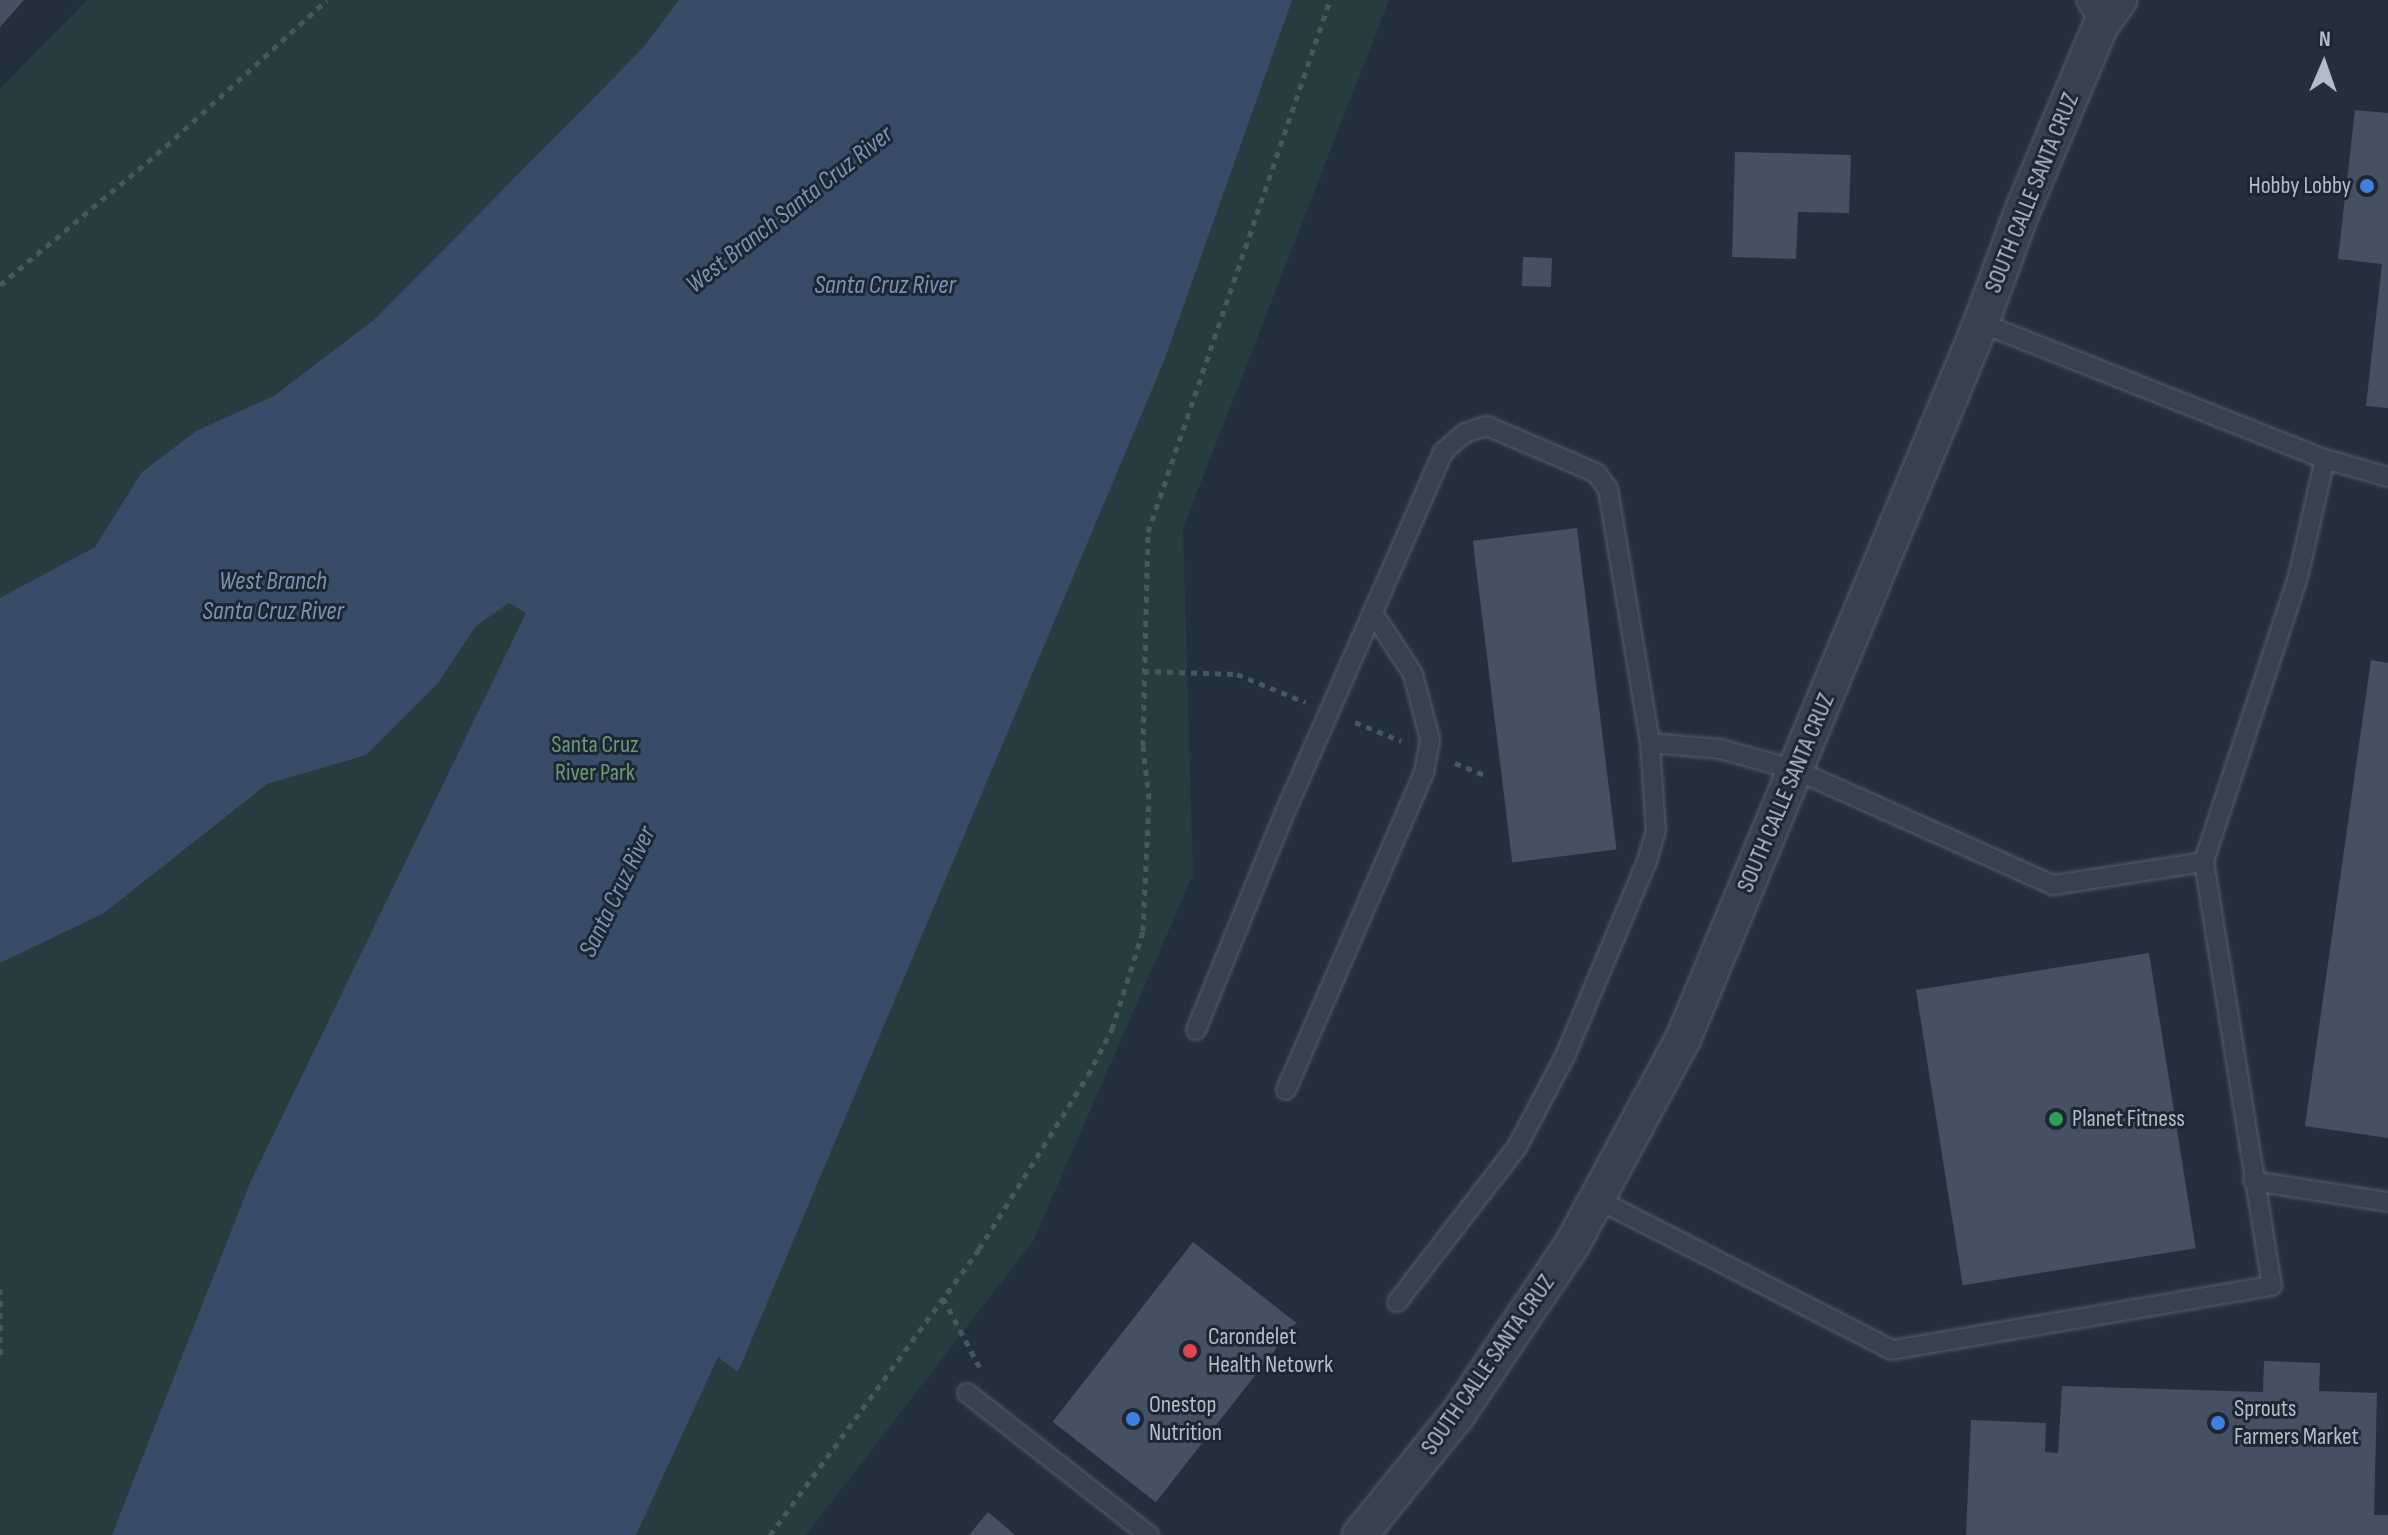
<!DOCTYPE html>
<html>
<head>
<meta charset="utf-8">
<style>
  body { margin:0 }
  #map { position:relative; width:2388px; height:1535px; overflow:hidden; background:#242f3e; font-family:"Sofia Sans Condensed",sans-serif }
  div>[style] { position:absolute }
  .green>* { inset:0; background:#263c3f }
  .water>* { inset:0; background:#394c67 }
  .building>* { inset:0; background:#455162; transform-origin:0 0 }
  .path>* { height:5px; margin-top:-2.5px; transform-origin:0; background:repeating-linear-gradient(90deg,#44595c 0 6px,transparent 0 12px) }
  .roads { filter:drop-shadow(0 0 2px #565f6c) drop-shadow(0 0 2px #565f6c) }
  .service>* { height:18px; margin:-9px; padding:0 9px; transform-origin:9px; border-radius:9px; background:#38414e }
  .minor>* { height:34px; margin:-17px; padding:0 17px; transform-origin:17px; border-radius:17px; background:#38414e }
  .dots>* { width:22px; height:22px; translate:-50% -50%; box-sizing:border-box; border:4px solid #1d2633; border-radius:50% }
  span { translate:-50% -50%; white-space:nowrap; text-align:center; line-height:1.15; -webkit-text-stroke:6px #1d2633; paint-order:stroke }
  .poi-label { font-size:24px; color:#b4bcc9 }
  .right { translate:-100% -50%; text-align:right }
  .left { translate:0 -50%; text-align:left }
  .street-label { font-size:24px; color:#b4bcc9 }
  .park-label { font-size:24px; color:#6b9a76 }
  .water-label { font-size:26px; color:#7c92b1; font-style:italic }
  .north { position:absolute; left:2284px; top:24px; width:80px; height:80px; -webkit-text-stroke:6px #1d2633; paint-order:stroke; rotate:2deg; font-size:22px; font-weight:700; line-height:32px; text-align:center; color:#b4bcc9 }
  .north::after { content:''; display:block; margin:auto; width:28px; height:36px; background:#b4bcc9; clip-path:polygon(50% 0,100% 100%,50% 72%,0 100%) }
</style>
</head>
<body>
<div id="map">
  <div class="green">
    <div style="clip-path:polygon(87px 0,1389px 0,1183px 528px,1193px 875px,1033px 1241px,806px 1535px,0 1535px,0 89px)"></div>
  </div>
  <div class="water">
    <div style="clip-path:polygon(679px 0,1292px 0,1164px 361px,738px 1372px,718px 1357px,636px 1535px,112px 1535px,250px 1183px,526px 613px,509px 603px,476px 626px,438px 683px,366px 755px,267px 784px,104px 913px,0 963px,0 598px,95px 547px,142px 472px,196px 431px,274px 396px,375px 319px,643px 48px)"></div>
  </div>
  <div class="building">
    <div style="clip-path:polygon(0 0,24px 0,0 27px)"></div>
    <div style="clip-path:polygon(2355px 110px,2388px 113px,2388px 408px,2366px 406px,2382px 264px,2338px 259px)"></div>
    <div style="clip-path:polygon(1735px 152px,1851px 155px,1849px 213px,1798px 212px,1796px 259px,1732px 257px)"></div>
    <div style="left:1523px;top:257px;width:29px;height:29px;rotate:2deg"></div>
    <div style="left:1577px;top:528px;width:324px;height:105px;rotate:83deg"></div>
    <div style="clip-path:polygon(2371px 660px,2388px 663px,2388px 1138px,2305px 1126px)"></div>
    <div style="left:2149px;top:953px;width:299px;height:236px;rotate:81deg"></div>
    <div style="left:1193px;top:1242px;width:131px;height:228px;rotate:38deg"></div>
    <div style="clip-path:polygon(2264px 1361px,2320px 1363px,2319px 1391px,2377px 1393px,2374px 1515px,2388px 1515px,2388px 1535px,1966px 1535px,1971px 1420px,2046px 1423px,2045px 1452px,2058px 1453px,2062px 1386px,2263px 1392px)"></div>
    <div style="clip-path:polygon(988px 1512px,1015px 1535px,969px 1535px)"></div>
  </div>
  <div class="path">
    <div style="left:0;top:285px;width:217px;rotate:-39.9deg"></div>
    <div style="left:166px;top:146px;width:217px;rotate:-42.2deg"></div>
    <div style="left:1143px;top:671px;width:94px;rotate:1.8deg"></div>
    <div style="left:1237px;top:674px;width:74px;rotate:22.4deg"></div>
    <div style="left:1355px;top:722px;width:50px;rotate:22.4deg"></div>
    <div style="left:1455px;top:763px;width:32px;rotate:22deg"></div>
    <div style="left:0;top:1289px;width:68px;rotate:90deg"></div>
    <div style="left:943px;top:1298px;width:79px;rotate:62.1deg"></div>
    <div style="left:770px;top:1535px;width:354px;rotate:-53.8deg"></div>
    <div style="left:979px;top:1249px;width:205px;rotate:-57.9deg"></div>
    <div style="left:1088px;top:1075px;width:52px;rotate:-62.4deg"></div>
    <div style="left:1112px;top:1029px;width:103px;rotate:-72.4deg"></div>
    <div style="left:1143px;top:931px;width:132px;rotate:-87.4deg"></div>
    <div style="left:1149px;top:799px;width:53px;rotate:-96.5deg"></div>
    <div style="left:1143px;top:746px;width:214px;rotate:-88.7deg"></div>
    <div style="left:1148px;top:532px;width:562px;rotate:-71.11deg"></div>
  </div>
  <div class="roads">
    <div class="service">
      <div style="left:2086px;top:0;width:29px;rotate:59deg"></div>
      <div style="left:1981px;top:323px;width:370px;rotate:21.6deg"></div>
      <div style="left:2325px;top:459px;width:121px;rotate:102.9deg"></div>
      <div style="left:2298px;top:577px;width:300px;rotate:108.3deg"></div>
      <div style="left:2325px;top:459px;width:66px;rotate:15.9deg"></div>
      <div style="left:1196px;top:1030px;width:238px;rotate:-67.8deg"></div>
      <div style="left:1286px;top:810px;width:391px;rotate:-66.3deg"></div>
      <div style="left:1443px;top:452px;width:29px;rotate:-41deg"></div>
      <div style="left:1465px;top:433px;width:23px;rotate:-18deg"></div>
      <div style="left:1487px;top:426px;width:119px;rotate:23.3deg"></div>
      <div style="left:1596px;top:473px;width:20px;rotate:53deg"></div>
      <div style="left:1608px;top:489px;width:257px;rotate:80.6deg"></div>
      <div style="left:1650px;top:743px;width:87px;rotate:86.1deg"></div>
      <div style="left:1656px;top:830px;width:32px;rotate:106deg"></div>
      <div style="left:1647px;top:861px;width:212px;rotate:112.8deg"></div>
      <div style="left:1565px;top:1056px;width:103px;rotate:117.8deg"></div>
      <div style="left:1517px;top:1147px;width:196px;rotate:127.7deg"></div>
      <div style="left:1286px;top:1090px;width:347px;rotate:-66.5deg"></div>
      <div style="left:1424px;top:772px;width:20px;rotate:-79deg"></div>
      <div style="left:1428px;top:752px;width:13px;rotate:-81deg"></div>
      <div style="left:1430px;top:739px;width:67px;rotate:-104.7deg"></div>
      <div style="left:1413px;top:674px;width:73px;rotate:-123.3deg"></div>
      <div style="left:2253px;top:1181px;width:137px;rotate:8.8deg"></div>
      <div style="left:1597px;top:1199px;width:331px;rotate:27.1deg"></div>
      <div style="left:1892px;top:1350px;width:385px;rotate:-9.6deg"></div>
      <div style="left:2272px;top:1286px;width:429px;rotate:-99.1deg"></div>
      <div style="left:2204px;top:862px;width:153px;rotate:171.3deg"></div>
      <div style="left:2053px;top:885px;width:282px;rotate:-155.9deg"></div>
      <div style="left:1796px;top:770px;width:79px;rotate:-164.6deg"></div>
      <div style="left:1720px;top:749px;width:70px;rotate:-175.1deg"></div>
      <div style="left:967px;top:1393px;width:231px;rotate:38deg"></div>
    </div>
    <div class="minor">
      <div style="left:1360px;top:1535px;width:156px;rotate:-51deg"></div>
      <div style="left:1458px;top:1414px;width:206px;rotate:-56.1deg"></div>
      <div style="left:1573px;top:1243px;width:232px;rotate:-61.7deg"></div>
      <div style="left:1683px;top:1039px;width:776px;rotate:-67.4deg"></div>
      <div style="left:1981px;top:323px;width:116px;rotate:-69.8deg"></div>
      <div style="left:2021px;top:214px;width:205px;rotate:-67.1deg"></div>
      <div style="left:2101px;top:25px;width:31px;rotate:-54deg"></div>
    </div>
  </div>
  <div class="dots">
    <div style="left:2367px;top:186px;background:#3f7fe0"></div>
    <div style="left:2056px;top:1119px;background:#2e9e5b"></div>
    <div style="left:1190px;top:1351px;background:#e0444e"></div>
    <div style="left:1133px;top:1419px;background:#3f7fe0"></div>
    <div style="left:2218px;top:1423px;background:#3f7fe0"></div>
  </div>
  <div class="poi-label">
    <span class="right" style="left:2351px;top:186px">Hobby Lobby</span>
    <span class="left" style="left:2072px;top:1119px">Planet Fitness</span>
    <span class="left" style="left:1208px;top:1351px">Carondelet<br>Health Netowrk</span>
    <span class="left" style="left:1149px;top:1419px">Onestop<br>Nutrition</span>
    <span class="left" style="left:2234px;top:1423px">Sprouts<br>Farmers Market</span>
  </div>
  <div class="street-label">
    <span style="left:2032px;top:193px;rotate:-68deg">SOUTH CALLE SANTA CRUZ</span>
    <span style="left:1786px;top:793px;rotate:-67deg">SOUTH CALLE SANTA CRUZ</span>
    <span style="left:1488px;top:1365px;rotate:-55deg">SOUTH CALLE SANTA CRUZ</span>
  </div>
  <div class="park-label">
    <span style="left:595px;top:759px">Santa Cruz<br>River Park</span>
  </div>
  <div class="water-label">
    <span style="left:790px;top:210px;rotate:-38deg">West Branch Santa Cruz River</span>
    <span style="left:885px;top:286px">Santa Cruz River</span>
    <span style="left:273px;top:597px">West Branch<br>Santa Cruz River</span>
    <span style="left:618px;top:892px;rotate:-64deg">Santa Cruz River</span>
  </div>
  <div class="north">N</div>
</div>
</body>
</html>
